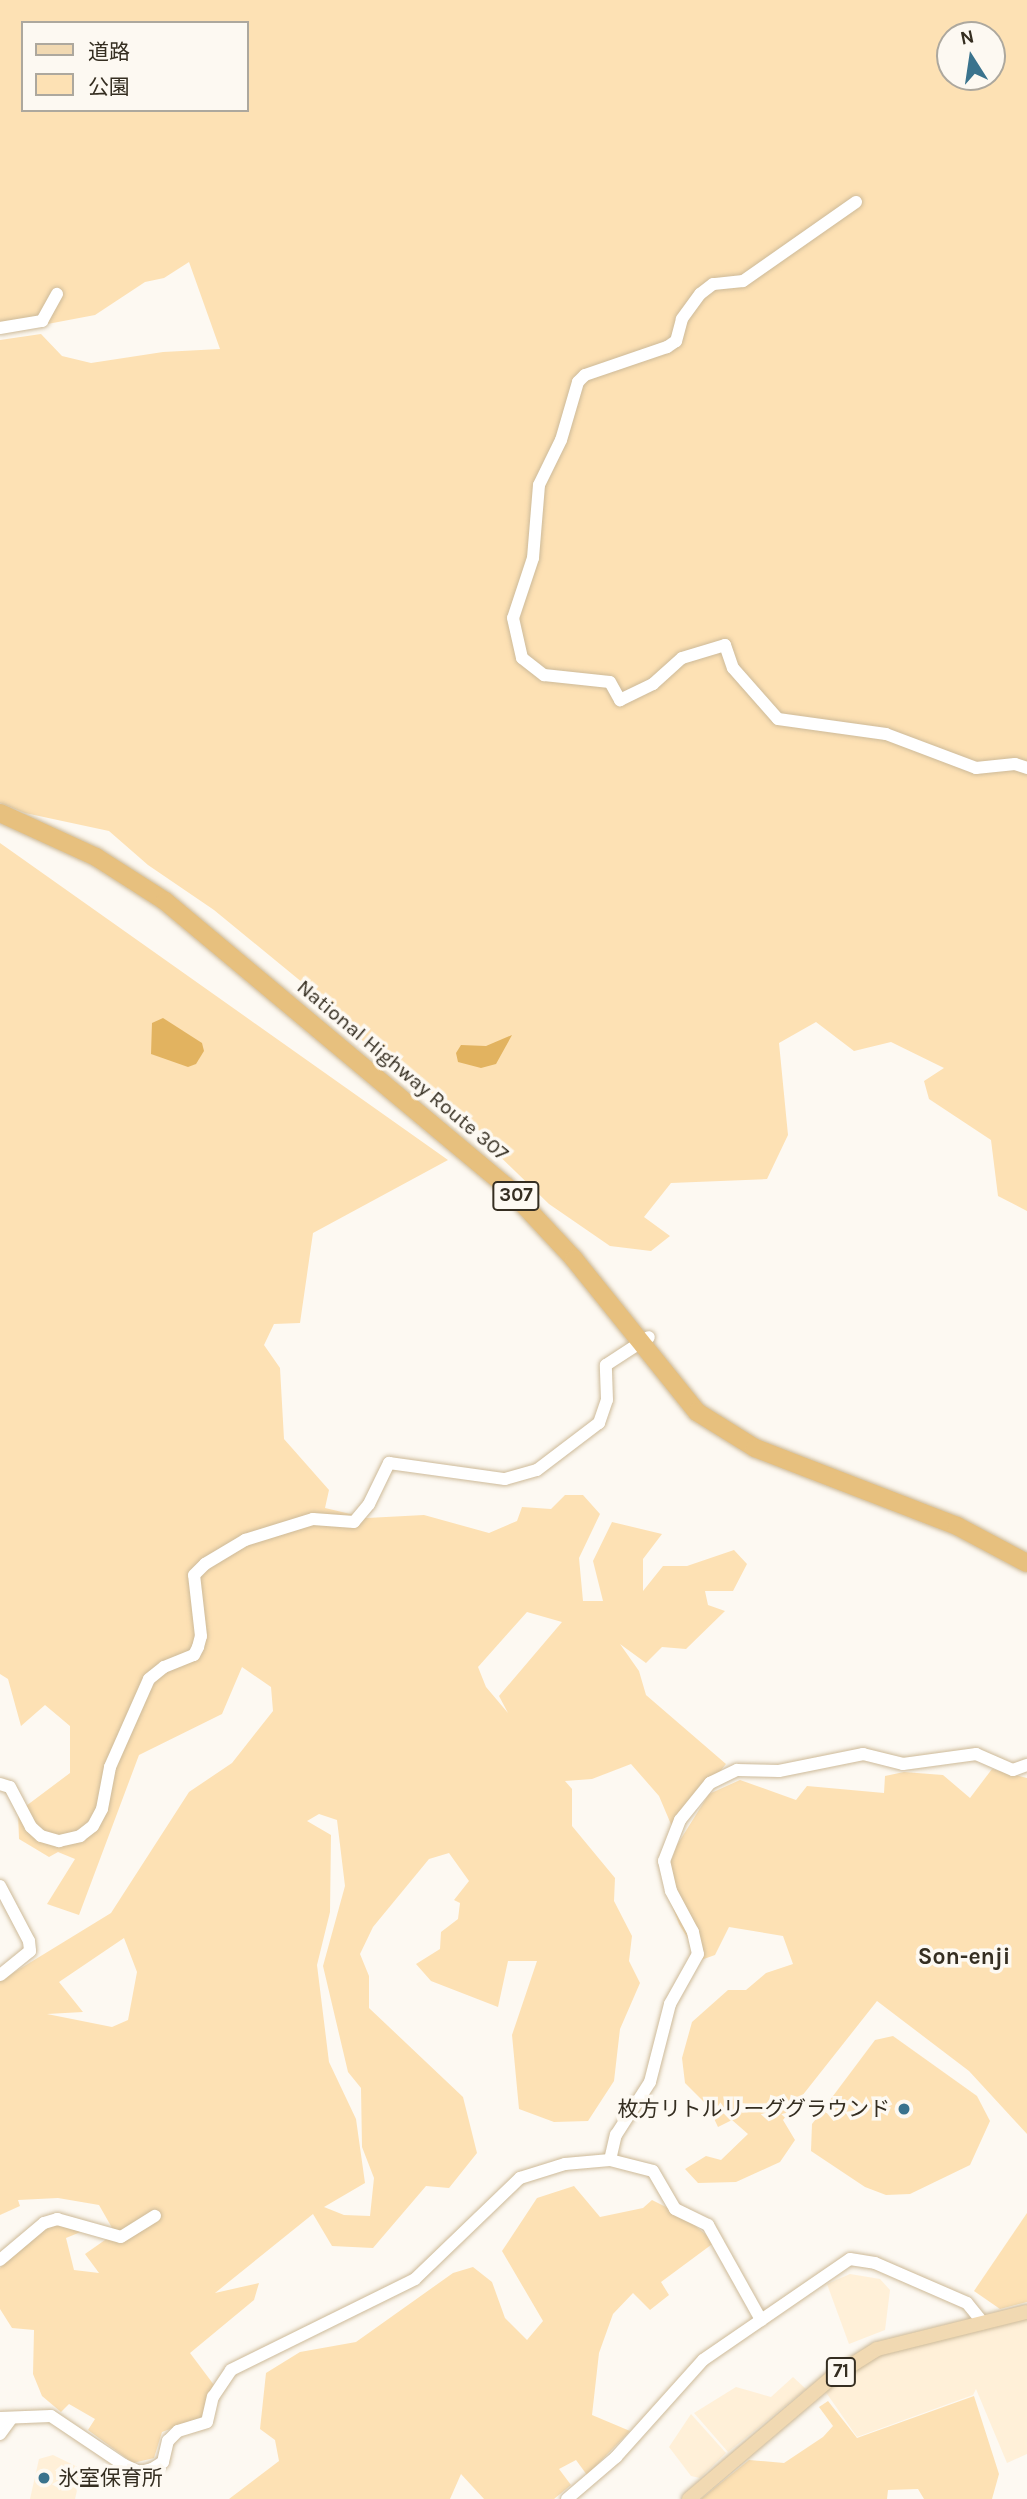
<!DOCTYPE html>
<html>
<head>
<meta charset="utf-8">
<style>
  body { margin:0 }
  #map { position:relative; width:1027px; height:2499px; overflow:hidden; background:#fdf9f2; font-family:Karla,"Noto Sans JP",sans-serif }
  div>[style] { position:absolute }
  .built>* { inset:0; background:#fff0d8 }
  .green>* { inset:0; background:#fde1b4 }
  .water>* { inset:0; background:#e2b360 }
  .roads { filter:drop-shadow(0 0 2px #cdba99) drop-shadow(0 0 2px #cdba99) }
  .minor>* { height:12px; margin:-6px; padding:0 6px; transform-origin:6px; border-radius:6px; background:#fff }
  .major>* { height:14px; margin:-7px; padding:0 7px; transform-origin:7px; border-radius:7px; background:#f1d9b2 }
  .highway>* { height:18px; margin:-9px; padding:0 9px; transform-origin:9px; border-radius:9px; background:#e7c07e }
  .dots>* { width:19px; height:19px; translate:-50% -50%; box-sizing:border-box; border:4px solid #fdf9f2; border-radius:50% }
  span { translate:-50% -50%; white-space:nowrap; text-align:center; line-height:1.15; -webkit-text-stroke:7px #fdf9f2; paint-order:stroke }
  .shield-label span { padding:2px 5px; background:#fdf9f2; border:2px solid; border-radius:5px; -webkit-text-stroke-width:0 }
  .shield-label { font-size:19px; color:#352e21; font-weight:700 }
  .street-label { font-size:21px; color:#352e21 }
  .poi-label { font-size:21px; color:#352e21 }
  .right { translate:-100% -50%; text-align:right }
  .left { translate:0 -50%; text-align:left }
  .neighbourhood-label { font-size:23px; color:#352e21; font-weight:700 }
  .legend { position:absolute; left:21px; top:21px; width:228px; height:91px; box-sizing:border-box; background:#fdf9f2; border:2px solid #ada89e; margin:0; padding:9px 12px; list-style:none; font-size:21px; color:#352e21 }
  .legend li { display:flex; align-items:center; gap:14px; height:35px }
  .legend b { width:35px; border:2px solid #ada89e }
  .north { position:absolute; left:936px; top:21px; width:70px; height:70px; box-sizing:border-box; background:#fdf9f2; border:2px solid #ada89e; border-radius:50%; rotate:348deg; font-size:19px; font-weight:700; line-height:28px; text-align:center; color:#352e21 }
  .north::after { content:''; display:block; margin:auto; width:24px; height:32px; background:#3a738d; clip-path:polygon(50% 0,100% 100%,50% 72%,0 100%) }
</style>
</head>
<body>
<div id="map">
  <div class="built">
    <div style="clip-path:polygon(850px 2274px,880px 2279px,890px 2290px,885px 2330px,849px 2344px,827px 2284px)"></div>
    <div style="clip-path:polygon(1027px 2318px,1027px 2454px,1007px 2463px,976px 2389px,973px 2395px,857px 2437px,825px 2391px,878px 2354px)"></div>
    <div style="clip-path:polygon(793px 2377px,806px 2389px,728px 2452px,694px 2413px,736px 2387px,771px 2397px)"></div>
    <div style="clip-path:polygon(691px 2414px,726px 2453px,700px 2478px,691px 2476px,669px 2447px)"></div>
    <div style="clip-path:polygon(53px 2455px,82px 2469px,75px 2499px,30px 2499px,39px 2459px)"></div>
  </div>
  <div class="green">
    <div style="clip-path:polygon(evenodd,0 0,1027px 0,1027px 1211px,998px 1196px,991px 1140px,929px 1099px,924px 1081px,944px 1068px,891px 1042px,854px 1051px,816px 1022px,779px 1043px,788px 1135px,767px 1179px,671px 1183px,644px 1217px,670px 1236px,651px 1251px,610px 1246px,549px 1204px,447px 1105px,346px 1028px,303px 983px,214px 910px,148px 865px,109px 831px,25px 813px,0 803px,0 340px,41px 334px,62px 356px,91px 363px,163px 352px,220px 349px,189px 262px,164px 278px,145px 282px,95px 315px,0 333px,0 0,23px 23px,247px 23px,247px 110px,23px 110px,23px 23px,0 0,950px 35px,992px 35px,992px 77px,950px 77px,950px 35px)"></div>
    <div style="clip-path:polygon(evenodd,0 843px,448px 1160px,313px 1233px,300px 1323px,274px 1324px,264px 1345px,280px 1368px,284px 1439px,329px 1490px,325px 1508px,367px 1518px,424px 1515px,489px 1533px,517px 1521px,522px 1507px,551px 1509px,565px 1495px,583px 1495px,600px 1514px,579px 1558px,583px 1601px,603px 1601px,593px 1561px,612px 1522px,662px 1534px,643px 1559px,643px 1591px,663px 1566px,687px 1566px,734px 1550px,747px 1564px,733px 1591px,705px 1591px,708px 1605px,725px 1611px,686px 1649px,662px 1647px,646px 1663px,620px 1644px,639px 1671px,646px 1695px,726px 1764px,673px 1829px,659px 1796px,631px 1764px,592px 1779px,565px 1781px,572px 1789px,572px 1826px,615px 1878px,614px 1901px,632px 1936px,629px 1961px,640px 1983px,620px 2029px,614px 2081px,588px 2121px,554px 2122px,519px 2109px,512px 2035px,537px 1961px,508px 1961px,498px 2007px,431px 1981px,416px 1964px,440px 1949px,441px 1932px,458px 1919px,460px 1903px,454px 1900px,469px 1881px,449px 1853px,429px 1859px,373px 1927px,360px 1954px,369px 1976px,369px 2008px,463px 2097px,477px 2153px,449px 2188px,426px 2186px,373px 2248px,332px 2246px,313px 2214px,215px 2293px,259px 2283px,254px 2300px,190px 2353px,214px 2385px,202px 2417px,162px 2432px,154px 2458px,133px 2463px,88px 2430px,95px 2419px,69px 2404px,61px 2412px,42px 2396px,33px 2374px,34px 2330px,12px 2328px,0 2309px,0 2268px,31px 2230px,69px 2223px,83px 2231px,66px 2238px,74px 2270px,99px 2273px,85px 2254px,115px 2233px,99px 2205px,58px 2198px,18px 2200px,20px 2206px,0 2215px,0 1981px,111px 1913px,189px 1792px,232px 1763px,273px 1711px,271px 1687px,242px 1667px,222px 1714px,139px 1755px,79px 1915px,47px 1904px,75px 1859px,58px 1852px,49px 1857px,19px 1839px,18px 1812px,70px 1773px,70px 1726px,45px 1705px,21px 1726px,8px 1679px,0 1674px,0 843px,527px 1612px,562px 1622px,499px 1696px,508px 1713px,486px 1687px,478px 1667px,527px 1612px,0 843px,319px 1814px,337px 1820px,345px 1886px,323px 1966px,348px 2072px,361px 2088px,362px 2147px,374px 2178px,370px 2216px,344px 2215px,324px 2207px,365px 2183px,356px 2119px,329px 2062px,317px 1965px,330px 1912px,331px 1835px,307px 1821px,319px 1814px,0 843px,124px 1938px,137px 1972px,128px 2020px,112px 2027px,47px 2014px,83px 2012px,59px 1982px,124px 1938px)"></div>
    <div style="clip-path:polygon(992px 1769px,1027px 1778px,1027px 2134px,969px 2071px,877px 2001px,783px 2120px,795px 2140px,780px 2162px,736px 2182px,698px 2183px,685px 2169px,706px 2156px,721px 2160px,748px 2134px,732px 2120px,718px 2127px,708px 2106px,685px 2083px,682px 2058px,692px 2022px,728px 1990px,746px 1990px,766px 1973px,793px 1964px,783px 1936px,729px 1927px,715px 1955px,701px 1960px,679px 1924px,663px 1883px,677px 1845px,709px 1794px,740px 1780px,796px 1800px,807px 1786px,884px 1793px,885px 1776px,904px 1772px,943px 1775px,970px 1798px)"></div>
    <div style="clip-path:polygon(893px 2036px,977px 2096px,990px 2121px,970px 2165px,910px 2194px,886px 2195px,865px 2187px,811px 2151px,812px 2124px,875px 2040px)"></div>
    <div style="clip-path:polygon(574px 2186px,600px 2217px,643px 2208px,652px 2200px,682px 2215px,715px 2242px,661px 2282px,669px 2295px,650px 2310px,633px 2293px,613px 2314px,599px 2353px,592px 2415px,630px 2431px,587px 2475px,576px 2460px,559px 2469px,571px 2485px,554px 2499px,484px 2499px,461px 2474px,450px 2499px,229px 2499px,279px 2461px,275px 2440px,260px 2429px,266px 2373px,300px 2352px,356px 2342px,453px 2273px,473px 2267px,492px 2282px,505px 2318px,527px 2340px,543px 2321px,502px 2251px,537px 2198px)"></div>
    <div style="clip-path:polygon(1027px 2213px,1027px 2302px,1000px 2309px,974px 2291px)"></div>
    <div style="clip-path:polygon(974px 2396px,999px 2474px,992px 2499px,924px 2499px,918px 2489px,888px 2490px,887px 2499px,701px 2499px,749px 2460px,784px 2463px,823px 2437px,833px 2426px,819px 2407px,828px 2401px,857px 2438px)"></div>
  </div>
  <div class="water">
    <div style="clip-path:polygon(163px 1018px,202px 1043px,204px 1051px,196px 1064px,188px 1067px,151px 1054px,152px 1023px)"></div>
    <div style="clip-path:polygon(512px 1035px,496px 1064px,481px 1068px,458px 1062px,456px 1053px,461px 1045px,486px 1046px)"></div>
  </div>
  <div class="roads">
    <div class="minor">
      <div style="left:856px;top:202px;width:138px;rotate:145deg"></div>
      <div style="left:743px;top:281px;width:30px;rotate:174deg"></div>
      <div style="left:713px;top:284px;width:16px;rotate:142deg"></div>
      <div style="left:700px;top:294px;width:31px;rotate:126deg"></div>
      <div style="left:682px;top:319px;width:23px;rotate:105deg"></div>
      <div style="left:676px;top:341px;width:11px;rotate:146deg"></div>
      <div style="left:667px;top:347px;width:87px;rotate:161.1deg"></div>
      <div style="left:585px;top:375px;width:10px;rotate:135deg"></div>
      <div style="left:578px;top:382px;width:60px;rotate:106.3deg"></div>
      <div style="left:561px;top:440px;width:50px;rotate:116.1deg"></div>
      <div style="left:539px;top:485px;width:73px;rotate:94.7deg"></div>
      <div style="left:533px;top:558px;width:63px;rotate:108.4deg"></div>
      <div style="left:513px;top:618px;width:41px;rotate:77.3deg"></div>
      <div style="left:522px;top:658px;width:28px;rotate:38deg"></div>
      <div style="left:544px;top:675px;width:66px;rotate:6.1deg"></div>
      <div style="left:610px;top:682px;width:21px;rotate:61deg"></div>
      <div style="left:620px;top:700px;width:37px;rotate:-26deg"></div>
      <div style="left:653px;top:684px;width:39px;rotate:-42deg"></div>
      <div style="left:682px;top:658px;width:45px;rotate:-16.8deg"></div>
      <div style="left:725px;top:645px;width:24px;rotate:71deg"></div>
      <div style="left:733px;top:668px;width:68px;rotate:48.6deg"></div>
      <div style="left:778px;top:719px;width:109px;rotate:7.9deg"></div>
      <div style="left:886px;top:734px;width:96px;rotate:20.7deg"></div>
      <div style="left:976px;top:768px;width:39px;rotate:-6deg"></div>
      <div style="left:1015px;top:764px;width:13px;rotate:18deg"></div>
      <div style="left:0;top:328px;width:43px;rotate:-9.5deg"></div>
      <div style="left:42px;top:321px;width:31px;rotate:-61deg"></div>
      <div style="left:0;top:1784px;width:10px;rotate:17deg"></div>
      <div style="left:10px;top:1787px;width:45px;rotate:62.3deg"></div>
      <div style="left:31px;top:1827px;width:13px;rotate:42deg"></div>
      <div style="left:41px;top:1836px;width:19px;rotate:16deg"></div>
      <div style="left:59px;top:1841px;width:22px;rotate:-13deg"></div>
      <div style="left:80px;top:1836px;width:16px;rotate:-38deg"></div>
      <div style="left:93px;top:1826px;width:19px;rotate:-62deg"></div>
      <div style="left:102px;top:1809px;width:43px;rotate:-79.2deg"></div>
      <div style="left:110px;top:1767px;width:96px;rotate:-66.1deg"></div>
      <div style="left:149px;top:1679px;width:19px;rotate:-39deg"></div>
      <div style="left:164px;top:1667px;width:32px;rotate:-22deg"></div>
      <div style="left:194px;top:1655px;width:9px;rotate:-63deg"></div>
      <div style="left:198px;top:1647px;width:11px;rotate:-75deg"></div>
      <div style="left:201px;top:1636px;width:61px;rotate:-96.5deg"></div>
      <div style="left:194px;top:1575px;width:16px;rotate:-45deg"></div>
      <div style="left:205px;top:1564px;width:47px;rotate:-31deg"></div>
      <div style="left:245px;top:1540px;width:71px;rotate:-17.2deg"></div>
      <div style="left:313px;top:1519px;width:41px;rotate:4.2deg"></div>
      <div style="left:354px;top:1522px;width:23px;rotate:-50deg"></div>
      <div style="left:369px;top:1504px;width:46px;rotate:-64deg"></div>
      <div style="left:389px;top:1463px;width:117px;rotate:7.9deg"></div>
      <div style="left:505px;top:1479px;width:33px;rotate:-16deg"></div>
      <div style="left:537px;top:1470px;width:78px;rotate:-37.2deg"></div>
      <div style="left:599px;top:1423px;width:24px;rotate:-71deg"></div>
      <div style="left:607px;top:1400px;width:35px;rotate:-92deg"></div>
      <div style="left:606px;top:1365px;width:51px;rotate:-33.1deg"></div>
      <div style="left:0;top:1886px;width:62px;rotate:62.2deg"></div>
      <div style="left:29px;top:1941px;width:10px;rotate:84deg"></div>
      <div style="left:30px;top:1951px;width:38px;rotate:141deg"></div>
      <div style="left:610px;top:2160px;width:26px;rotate:-77deg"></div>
      <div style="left:616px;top:2135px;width:63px;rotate:-57.3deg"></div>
      <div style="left:650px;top:2082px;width:81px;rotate:-75.6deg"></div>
      <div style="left:670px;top:2004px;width:57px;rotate:-60.8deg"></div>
      <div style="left:698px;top:1954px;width:23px;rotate:-103deg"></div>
      <div style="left:693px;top:1932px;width:47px;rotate:-118.2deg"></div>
      <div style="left:671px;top:1891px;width:31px;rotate:-103deg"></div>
      <div style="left:664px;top:1861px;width:44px;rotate:-68.7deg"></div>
      <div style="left:680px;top:1820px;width:48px;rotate:-51deg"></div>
      <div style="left:710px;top:1783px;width:30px;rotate:-26deg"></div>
      <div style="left:737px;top:1770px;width:42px;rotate:1.4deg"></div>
      <div style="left:779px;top:1771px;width:86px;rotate:-11.4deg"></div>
      <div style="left:863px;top:1754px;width:41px;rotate:14deg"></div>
      <div style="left:903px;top:1764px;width:74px;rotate:-7.8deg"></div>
      <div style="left:976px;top:1754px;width:40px;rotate:23.4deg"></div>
      <div style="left:1013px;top:1770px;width:15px;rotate:-20deg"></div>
      <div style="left:0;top:2260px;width:57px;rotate:-40.1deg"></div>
      <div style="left:44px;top:2223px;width:14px;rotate:-17deg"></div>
      <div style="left:57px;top:2219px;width:66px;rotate:15.7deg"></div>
      <div style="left:121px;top:2237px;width:40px;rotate:-32deg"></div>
      <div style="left:0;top:2418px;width:51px;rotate:-2.2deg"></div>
      <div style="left:51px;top:2416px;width:88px;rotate:33.9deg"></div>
      <div style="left:124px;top:2465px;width:17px;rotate:24deg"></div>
      <div style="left:140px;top:2472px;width:12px;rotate:-14deg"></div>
      <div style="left:152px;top:2469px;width:13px;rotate:-32deg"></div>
      <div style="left:163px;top:2462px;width:22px;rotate:-77deg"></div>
      <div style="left:168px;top:2441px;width:14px;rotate:-45deg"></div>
      <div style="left:178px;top:2431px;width:30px;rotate:-17deg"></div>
      <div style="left:207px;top:2422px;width:26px;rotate:-77deg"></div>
      <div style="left:213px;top:2397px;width:32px;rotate:-56deg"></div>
      <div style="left:231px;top:2370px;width:205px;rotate:-26.3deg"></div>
      <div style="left:415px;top:2279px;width:146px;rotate:-43.9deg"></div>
      <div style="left:520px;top:2178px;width:47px;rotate:-17.3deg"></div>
      <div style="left:565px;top:2164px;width:45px;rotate:-5.1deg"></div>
      <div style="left:610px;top:2160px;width:44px;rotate:14.3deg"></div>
      <div style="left:653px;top:2171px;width:44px;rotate:59.9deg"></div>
      <div style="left:675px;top:2209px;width:37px;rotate:26deg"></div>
      <div style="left:708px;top:2225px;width:109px;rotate:60.8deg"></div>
      <div style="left:0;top:2434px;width:19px;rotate:-54deg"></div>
      <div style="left:567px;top:2499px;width:65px;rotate:-40.6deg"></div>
      <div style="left:616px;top:2457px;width:130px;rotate:-48.1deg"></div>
      <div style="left:703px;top:2360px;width:178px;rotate:-34.5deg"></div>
      <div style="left:850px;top:2259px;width:25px;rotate:9deg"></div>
      <div style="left:875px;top:2263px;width:100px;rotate:23.5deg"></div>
      <div style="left:967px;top:2303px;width:26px;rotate:51deg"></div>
    </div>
    <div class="major">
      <div style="left:689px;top:2499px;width:187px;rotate:-40.4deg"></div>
      <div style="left:831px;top:2378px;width:54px;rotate:-32.2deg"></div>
      <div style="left:877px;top:2349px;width:154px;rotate:-13.9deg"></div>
    </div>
    <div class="highway">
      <div style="left:0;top:813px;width:106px;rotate:24.6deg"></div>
      <div style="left:96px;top:857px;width:82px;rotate:32.5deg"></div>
      <div style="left:165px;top:901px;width:444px;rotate:39.9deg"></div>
      <div style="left:506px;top:1186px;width:100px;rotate:47deg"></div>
      <div style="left:574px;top:1259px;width:196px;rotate:51.2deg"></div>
      <div style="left:697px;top:1412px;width:68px;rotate:31.8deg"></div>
      <div style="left:755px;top:1448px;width:217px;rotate:21.1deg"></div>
      <div style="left:957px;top:1526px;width:79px;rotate:27.9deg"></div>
    </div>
  </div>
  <div class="dots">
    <div style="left:904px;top:2109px;background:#3a738d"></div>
    <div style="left:44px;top:2478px;background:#3a738d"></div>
  </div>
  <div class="shield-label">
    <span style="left:516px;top:1196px">307</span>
    <span style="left:841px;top:2372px">71</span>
  </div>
  <div class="street-label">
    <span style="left:403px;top:1070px;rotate:40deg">National Highway Route 307</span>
  </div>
  <div class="poi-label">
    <span class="right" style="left:890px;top:2109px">枚方リトルリーググラウンド</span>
    <span class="left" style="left:58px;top:2478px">氷室保育所</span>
  </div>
  <div class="neighbourhood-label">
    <span style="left:964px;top:1957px">Son-enji</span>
  </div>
  <ul class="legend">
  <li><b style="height:9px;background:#f1d9b2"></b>道路</li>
  <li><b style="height:19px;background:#fde1b4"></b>公園</li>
  </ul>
  <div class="north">N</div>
</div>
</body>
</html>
